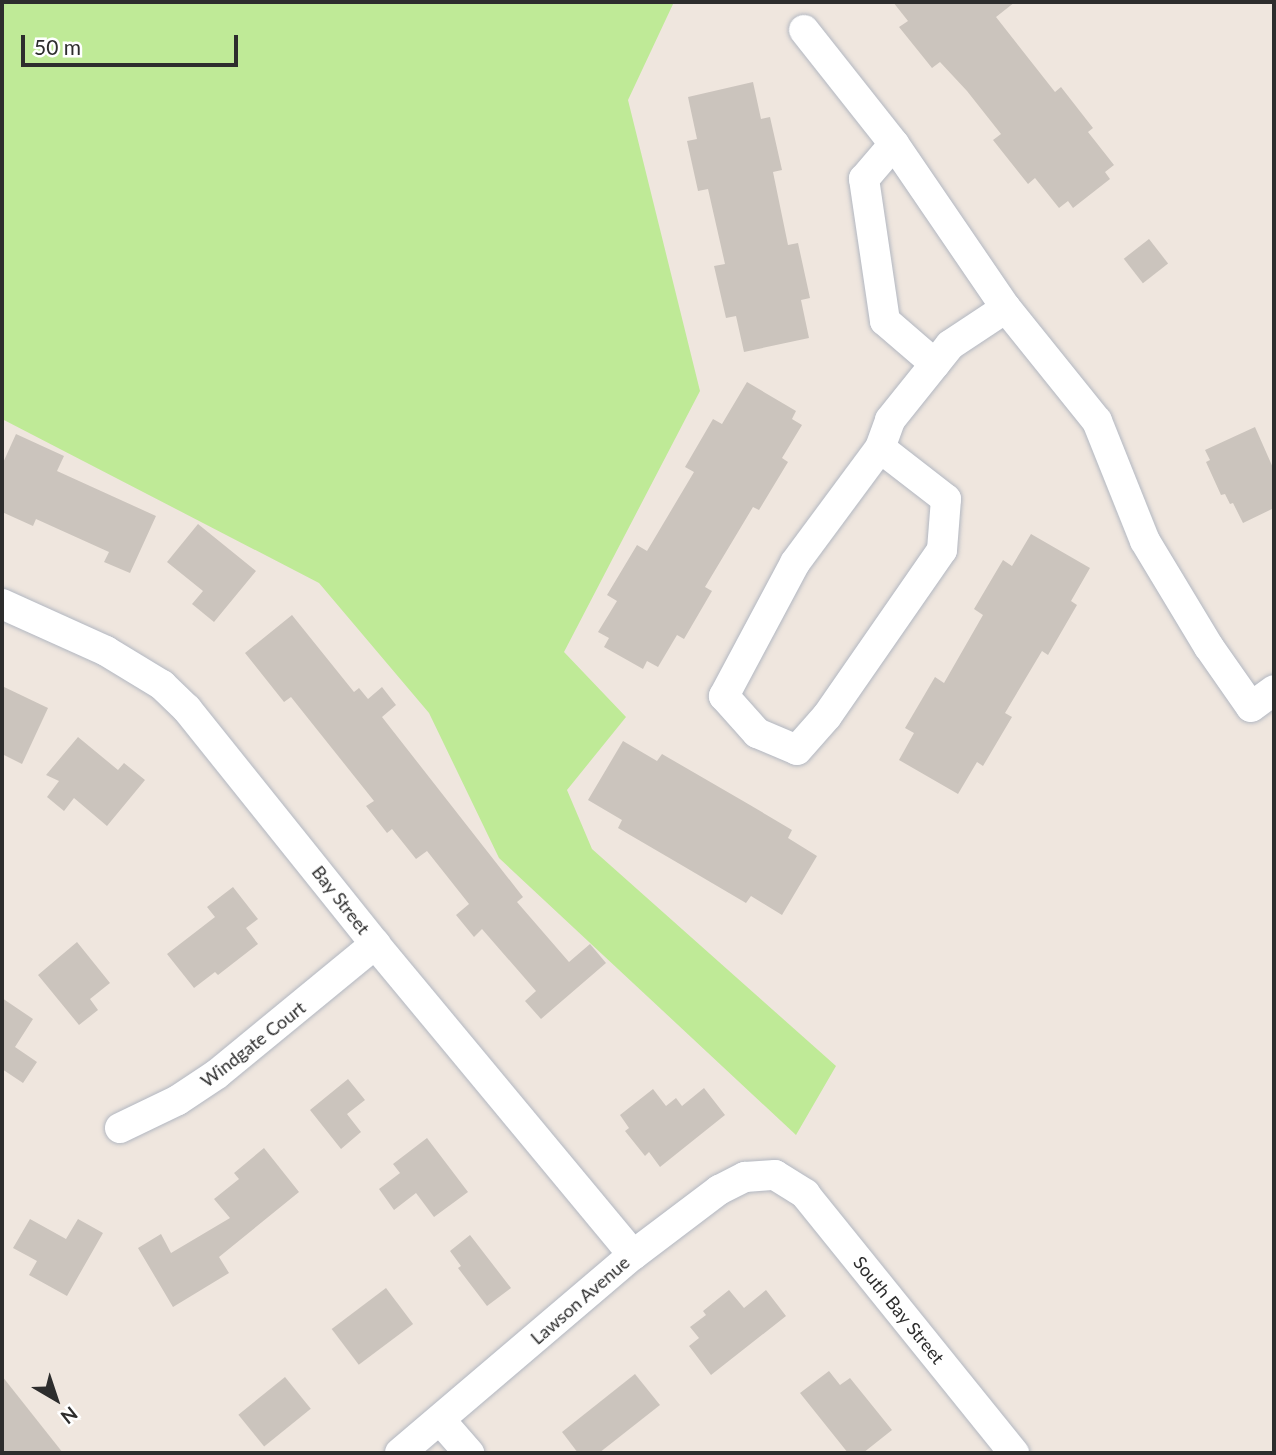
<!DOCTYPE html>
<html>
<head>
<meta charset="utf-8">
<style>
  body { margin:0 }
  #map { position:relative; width:1276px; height:1455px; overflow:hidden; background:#efe6de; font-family:Lato,sans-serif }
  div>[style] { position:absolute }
  .green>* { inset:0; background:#bfea97 }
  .building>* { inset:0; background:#cbc4bd; transform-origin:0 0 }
  .roads { filter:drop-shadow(0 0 2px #b2b7c1) drop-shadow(0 0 2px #b2b7c1) }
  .minor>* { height:30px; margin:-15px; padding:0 15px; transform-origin:15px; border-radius:15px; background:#fff }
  span { translate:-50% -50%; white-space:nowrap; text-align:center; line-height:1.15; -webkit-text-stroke:5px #fff; paint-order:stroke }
  .street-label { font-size:18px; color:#2d2d2d }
  .frame { position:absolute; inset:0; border:4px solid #2d2d2d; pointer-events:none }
  .north { position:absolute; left:21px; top:1364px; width:70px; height:70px; -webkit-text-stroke:5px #fff; paint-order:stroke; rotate:141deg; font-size:19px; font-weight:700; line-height:28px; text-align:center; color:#2d2d2d }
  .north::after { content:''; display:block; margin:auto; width:24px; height:32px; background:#2d2d2d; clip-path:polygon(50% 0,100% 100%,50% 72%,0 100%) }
  .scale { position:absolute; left:21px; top:35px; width:217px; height:32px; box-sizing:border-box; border:4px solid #2d2d2d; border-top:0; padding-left:9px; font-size:21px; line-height:24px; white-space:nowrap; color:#2d2d2d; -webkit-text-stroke:5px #fff; paint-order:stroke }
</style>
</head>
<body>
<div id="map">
  <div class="green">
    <div style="clip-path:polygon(2px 2px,674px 2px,628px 100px,700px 391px,564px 652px,626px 717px,567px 790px,592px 849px,836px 1066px,796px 1135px,499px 858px,429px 713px,319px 583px,2px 419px)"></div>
  </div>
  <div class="building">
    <div style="clip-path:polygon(893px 2px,1015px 2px,996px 17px,1055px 92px,1061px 87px,1093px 128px,1088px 132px,1114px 165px,1105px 172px,1110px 179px,1073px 208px,1068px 201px,1059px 208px,1035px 178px,1028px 184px,993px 140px,1001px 134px,967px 91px,940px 62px,932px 68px,899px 27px,908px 21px)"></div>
    <div style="clip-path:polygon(753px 82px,761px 119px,770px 117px,782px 170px,773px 172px,788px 245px,798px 243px,810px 298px,801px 300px,809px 338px,744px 352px,736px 316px,726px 318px,714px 266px,725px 264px,708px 189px,698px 191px,687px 141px,697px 139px,688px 97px)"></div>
    <div style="left:1149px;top:239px;width:31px;height:32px;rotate:52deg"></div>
    <div style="clip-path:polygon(747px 382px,796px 411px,792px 419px,802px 425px,782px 458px,788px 462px,759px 510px,753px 507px,705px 587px,712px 591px,684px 639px,677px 635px,658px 667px,647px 661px,643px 669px,604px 647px,609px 638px,598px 632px,617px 601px,607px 595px,637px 545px,647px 551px,694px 472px,685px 467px,713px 419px,722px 424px)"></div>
    <div style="clip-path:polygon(1255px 427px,1274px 470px,1274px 508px,1243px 523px,1233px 503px,1230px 504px,1225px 494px,1221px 495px,1206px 462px,1210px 460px,1205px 450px)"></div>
    <div style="clip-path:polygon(16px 434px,64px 456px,57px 471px,156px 516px,130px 573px,104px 562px,109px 552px,36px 519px,33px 526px,2px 512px,2px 465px)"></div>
    <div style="clip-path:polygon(198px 524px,256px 571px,214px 622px,192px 604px,203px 591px,167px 562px)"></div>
    <div style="clip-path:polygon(1031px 534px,1090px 568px,1071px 601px,1077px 605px,1048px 655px,1042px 651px,1005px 713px,1012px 717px,983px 766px,977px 762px,958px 794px,899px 760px,914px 733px,905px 728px,935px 677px,944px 683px,983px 615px,974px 609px,1003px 560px,1012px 566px)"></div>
    <div style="clip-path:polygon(292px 615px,354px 692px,359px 688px,368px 699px,382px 687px,396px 705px,382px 717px,523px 897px,517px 902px,569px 962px,590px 944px,606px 963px,541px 1019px,525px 1001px,536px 991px,482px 929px,474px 937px,456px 915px,469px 904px,427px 851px,416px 859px,392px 829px,387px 833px,366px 806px,374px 801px,291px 697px,284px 702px,245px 653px)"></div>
    <div style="clip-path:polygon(2px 686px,48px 708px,22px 764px,2px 754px)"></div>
    <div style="clip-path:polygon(78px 737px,118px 770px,124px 763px,145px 780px,107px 826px,74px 798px,64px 811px,47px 797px,59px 781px,46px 775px)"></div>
    <div style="clip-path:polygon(623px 741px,657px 761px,662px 754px,750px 805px,792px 830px,788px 838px,817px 856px,782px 915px,751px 896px,746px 903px,678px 863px,618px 828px,622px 820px,588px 800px)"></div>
    <div style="clip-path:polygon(233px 887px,258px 919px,246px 928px,258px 944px,218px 975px,215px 972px,194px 988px,167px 954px,215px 917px,207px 907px)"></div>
    <div style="clip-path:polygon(77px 942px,110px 983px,90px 999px,98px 1010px,79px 1025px,38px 975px)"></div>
    <div style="clip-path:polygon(2px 998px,33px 1019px,15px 1047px,37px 1062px,23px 1083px,2px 1069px)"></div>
    <div style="clip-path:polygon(348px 1079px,365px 1100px,347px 1114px,361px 1132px,341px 1149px,310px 1110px)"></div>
    <div style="clip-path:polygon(704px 1088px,725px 1115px,660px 1167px,649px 1152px,645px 1156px,625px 1131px,629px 1128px,620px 1115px,653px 1089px,666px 1106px,676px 1098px,682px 1106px)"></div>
    <div style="clip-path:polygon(427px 1138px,468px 1192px,434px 1217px,416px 1193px,394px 1210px,379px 1189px,400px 1173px,393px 1164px)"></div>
    <div style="clip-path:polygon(264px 1148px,299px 1192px,219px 1257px,229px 1273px,173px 1307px,138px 1248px,161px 1234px,171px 1253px,230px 1218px,214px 1199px,239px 1179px,234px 1173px)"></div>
    <div style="clip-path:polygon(30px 1219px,66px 1239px,78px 1219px,103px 1233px,67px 1296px,29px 1275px,37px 1261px,13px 1248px)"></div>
    <div style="clip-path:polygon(470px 1235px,511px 1288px,487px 1306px,458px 1268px,461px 1266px,450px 1251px)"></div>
    <div style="left:386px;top:1288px;width:45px;height:68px;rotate:53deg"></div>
    <div style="clip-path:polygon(729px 1290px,744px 1308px,766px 1290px,786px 1316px,711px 1375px,689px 1346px,699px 1338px,690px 1327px,706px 1315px,703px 1311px)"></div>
    <div style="clip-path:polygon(829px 1371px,840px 1385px,850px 1378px,892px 1430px,863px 1453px,848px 1453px,800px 1393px)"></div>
    <div style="clip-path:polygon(635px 1374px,660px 1405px,599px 1453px,578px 1453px,562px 1432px)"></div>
    <div style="clip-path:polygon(2px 1376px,63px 1453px,2px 1453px)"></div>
    <div style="left:285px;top:1377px;width:41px;height:60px;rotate:51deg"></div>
  </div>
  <div class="roads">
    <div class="minor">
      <div style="left:804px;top:30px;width:145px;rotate:51.7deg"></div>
      <div style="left:935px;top:364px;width:66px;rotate:-139.3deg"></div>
      <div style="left:885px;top:321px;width:144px;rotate:-98.4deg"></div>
      <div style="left:864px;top:179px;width:46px;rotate:-49.4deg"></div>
      <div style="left:894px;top:144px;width:199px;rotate:55.7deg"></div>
      <div style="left:880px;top:448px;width:143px;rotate:126.5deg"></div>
      <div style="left:795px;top:563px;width:151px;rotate:118.1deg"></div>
      <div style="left:724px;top:696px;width:50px;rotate:48.3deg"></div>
      <div style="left:757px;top:733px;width:43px;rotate:23deg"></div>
      <div style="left:797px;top:750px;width:45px;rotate:-48.6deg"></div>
      <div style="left:827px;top:716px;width:202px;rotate:-55.3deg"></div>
      <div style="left:942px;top:550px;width:51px;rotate:-85.5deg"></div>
      <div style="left:946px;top:499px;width:83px;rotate:-142.3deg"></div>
      <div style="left:880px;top:448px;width:30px;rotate:-70deg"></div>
      <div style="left:890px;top:420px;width:96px;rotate:-51.3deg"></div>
      <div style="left:950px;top:345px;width:67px;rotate:-33.5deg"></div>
      <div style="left:1006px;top:308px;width:145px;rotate:51.2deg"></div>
      <div style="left:1097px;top:421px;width:129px;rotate:68.2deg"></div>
      <div style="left:1145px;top:541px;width:124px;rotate:58.9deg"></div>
      <div style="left:1209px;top:647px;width:73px;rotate:55deg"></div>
      <div style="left:1251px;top:707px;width:29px;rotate:-36deg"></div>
      <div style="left:2px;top:604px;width:114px;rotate:24.3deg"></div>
      <div style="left:106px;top:651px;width:66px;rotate:31.3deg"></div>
      <div style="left:162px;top:685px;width:35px;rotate:44deg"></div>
      <div style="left:187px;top:709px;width:301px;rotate:51.3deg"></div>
      <div style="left:375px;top:944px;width:404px;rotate:50.3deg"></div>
      <div style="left:120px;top:1128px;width:64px;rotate:-25.8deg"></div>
      <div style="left:178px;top:1100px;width:47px;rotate:-33.7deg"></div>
      <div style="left:217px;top:1074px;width:205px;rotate:-39.4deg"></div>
      <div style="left:441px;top:1421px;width:43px;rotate:48.8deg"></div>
      <div style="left:400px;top:1453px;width:306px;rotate:-40.4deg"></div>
      <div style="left:633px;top:1255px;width:108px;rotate:-37.1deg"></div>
      <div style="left:719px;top:1190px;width:29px;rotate:-27deg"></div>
      <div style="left:745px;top:1177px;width:30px;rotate:-4deg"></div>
      <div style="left:775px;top:1175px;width:36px;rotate:32deg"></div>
      <div style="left:805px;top:1194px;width:333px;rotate:51.1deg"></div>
    </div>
  </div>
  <div class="street-label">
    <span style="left:341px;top:900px;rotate:52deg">Bay Street</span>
    <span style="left:253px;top:1044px;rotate:-38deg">Windgate Court</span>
    <span style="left:580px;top:1300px;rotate:-41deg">Lawson Avenue</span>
    <span style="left:899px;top:1310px;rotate:51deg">South Bay Street</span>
  </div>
  <div class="frame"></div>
  <div class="north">N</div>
  <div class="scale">50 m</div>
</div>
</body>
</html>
